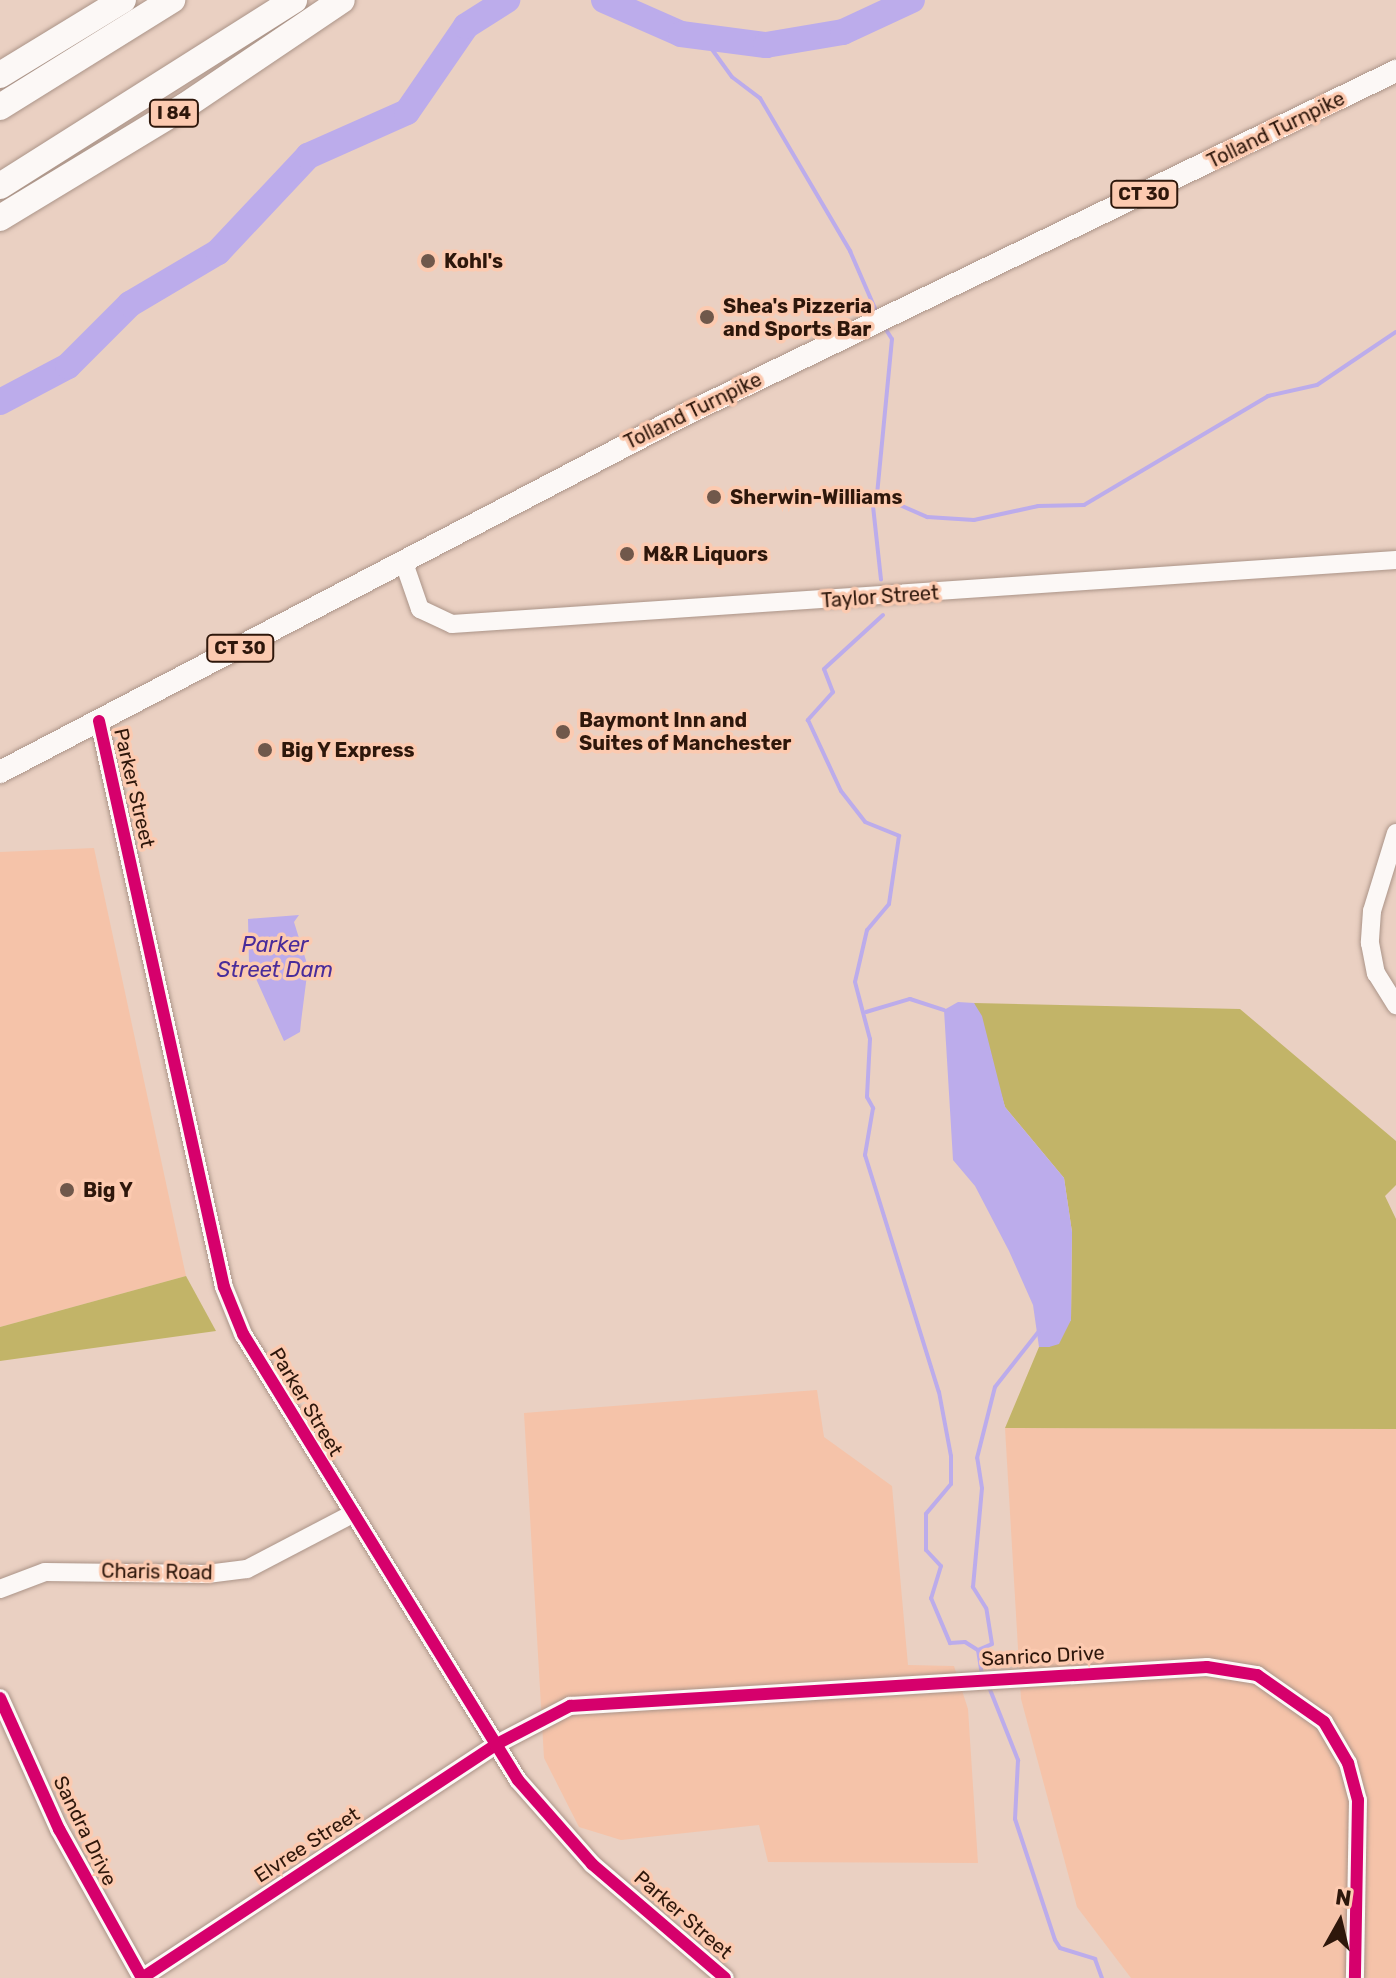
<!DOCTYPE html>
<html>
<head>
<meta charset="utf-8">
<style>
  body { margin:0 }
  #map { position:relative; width:1396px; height:1978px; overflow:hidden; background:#ead0c2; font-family:Rubik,sans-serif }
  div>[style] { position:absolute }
  .built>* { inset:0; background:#f5c3a9 }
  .forest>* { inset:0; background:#c2b468 }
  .water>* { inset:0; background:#bcaceb }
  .stream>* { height:4px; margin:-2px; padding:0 2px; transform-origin:2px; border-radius:2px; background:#bcaceb }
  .river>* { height:26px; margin:-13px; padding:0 13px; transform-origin:13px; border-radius:13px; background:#bcaceb }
  .roads { filter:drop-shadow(0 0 2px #ab9488) drop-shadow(0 0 2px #ab9488) }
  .minor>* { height:18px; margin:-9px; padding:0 9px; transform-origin:9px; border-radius:9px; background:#fcf8f6 }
  .major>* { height:22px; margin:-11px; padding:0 11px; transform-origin:11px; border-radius:11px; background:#fcf8f6 }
  .highway>* { height:26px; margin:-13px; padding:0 13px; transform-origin:13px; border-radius:13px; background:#fcf8f6 }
  .cycleway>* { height:12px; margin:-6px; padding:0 6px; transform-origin:6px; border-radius:6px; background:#d6006c }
  .dots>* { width:22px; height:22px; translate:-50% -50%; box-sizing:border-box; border:4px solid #fccab0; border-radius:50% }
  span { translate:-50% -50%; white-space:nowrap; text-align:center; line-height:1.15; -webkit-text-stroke:7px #fccab0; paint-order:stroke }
  .shield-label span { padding:2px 6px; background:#fccab0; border:2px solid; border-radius:6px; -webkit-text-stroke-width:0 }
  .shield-label { font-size:18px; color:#2e170b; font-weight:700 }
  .street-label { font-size:20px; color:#2e170b }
  .poi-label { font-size:20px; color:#2e170b; font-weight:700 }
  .left { translate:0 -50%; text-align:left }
  .water-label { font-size:22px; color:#492c9a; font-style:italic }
  .north { position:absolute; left:1300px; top:1882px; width:80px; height:80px; -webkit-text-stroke:6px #fccab0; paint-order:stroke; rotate:8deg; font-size:22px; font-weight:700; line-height:32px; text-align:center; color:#2e170b }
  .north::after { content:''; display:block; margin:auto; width:28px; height:36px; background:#2e170b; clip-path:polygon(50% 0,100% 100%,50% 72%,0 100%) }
</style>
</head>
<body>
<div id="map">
  <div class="built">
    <div style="clip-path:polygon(94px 848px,186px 1276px,0 1327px,0 852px)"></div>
    <div style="clip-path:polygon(817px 1390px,824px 1437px,892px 1486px,908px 1665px,954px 1666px,968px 1709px,978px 1863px,768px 1862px,759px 1825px,621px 1840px,579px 1827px,544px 1758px,524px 1413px)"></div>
    <div style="clip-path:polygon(1005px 1428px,1396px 1429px,1396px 1978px,1131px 1978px,1077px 1907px,1021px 1699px)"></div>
  </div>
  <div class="forest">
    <div style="clip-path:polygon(974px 1003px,1240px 1009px,1396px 1141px,1396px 1185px,1385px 1196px,1396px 1219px,1396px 1429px,1005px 1428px,1039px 1347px,1049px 1347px,1071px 1320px,1072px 1232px,1064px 1178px,1005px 1107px)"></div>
    <div style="clip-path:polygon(186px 1276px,216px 1331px,0 1361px,0 1327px)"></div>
  </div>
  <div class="water">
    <div style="clip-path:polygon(299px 915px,294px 922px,308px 967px,301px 1022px,300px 1032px,284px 1041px,249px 963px,248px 919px)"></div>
    <div style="clip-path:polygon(958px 1002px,974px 1003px,982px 1016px,1005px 1107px,1064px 1178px,1072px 1232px,1071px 1320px,1059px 1344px,1049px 1347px,1039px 1347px,1033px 1305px,1009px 1251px,975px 1186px,953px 1160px,944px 1010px)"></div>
  </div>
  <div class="stream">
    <div style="left:703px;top:37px;width:49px;rotate:54.1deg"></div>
    <div style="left:732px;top:77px;width:35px;rotate:37deg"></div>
    <div style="left:760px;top:98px;width:178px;rotate:59.5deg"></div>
    <div style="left:850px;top:251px;width:68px;rotate:66.5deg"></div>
    <div style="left:885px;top:328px;width:13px;rotate:58deg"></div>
    <div style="left:892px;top:339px;width:157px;rotate:95.5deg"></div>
    <div style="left:877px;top:495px;width:55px;rotate:23.7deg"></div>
    <div style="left:927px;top:517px;width:47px;rotate:3.7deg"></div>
    <div style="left:974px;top:520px;width:66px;rotate:-12.3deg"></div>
    <div style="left:1038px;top:506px;width:46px;rotate:-1.2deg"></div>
    <div style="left:1084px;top:505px;width:214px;rotate:-30.6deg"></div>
    <div style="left:1268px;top:396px;width:50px;rotate:-12.7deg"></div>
    <div style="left:1317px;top:385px;width:95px;rotate:-33.9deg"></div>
    <div style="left:877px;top:495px;width:12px;rotate:110deg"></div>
    <div style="left:873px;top:506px;width:74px;rotate:83.8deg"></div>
    <div style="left:883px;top:615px;width:80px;rotate:137.5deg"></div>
    <div style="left:824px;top:669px;width:25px;rotate:69deg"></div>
    <div style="left:833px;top:692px;width:38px;rotate:132deg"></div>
    <div style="left:808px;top:720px;width:78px;rotate:65.1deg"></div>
    <div style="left:841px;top:791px;width:39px;rotate:52deg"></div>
    <div style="left:865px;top:822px;width:37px;rotate:22deg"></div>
    <div style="left:899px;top:836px;width:69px;rotate:98.4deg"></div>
    <div style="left:889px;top:904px;width:34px;rotate:130deg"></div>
    <div style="left:867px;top:930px;width:53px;rotate:103deg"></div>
    <div style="left:855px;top:982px;width:59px;rotate:75.3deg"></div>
    <div style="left:870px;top:1039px;width:58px;rotate:93deg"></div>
    <div style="left:867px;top:1097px;width:13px;rotate:61deg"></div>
    <div style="left:873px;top:1108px;width:48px;rotate:99.7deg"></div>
    <div style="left:865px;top:1155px;width:248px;rotate:72.7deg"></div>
    <div style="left:939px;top:1392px;width:65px;rotate:79.4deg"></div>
    <div style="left:951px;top:1456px;width:28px;rotate:90deg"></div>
    <div style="left:951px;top:1484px;width:39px;rotate:130deg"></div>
    <div style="left:926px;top:1514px;width:36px;rotate:90deg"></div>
    <div style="left:926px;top:1550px;width:22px;rotate:47deg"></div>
    <div style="left:941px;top:1566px;width:34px;rotate:107deg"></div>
    <div style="left:931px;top:1598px;width:49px;rotate:67.1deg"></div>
    <div style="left:950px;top:1643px;width:15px;rotate:-4deg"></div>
    <div style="left:965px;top:1642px;width:15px;rotate:32deg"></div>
    <div style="left:978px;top:1650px;width:26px;rotate:81deg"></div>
    <div style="left:866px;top:1012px;width:46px;rotate:-16.5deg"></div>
    <div style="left:910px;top:999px;width:36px;rotate:18deg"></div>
    <div style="left:978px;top:1650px;width:15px;rotate:-23deg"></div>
    <div style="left:992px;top:1644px;width:36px;rotate:-99deg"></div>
    <div style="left:986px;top:1608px;width:25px;rotate:-122deg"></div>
    <div style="left:973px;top:1587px;width:99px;rotate:-84.8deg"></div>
    <div style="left:982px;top:1488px;width:30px;rotate:-99deg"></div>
    <div style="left:977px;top:1458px;width:73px;rotate:-75.8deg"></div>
    <div style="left:995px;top:1387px;width:71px;rotate:-51.8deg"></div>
    <div style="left:989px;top:1687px;width:79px;rotate:68.3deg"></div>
    <div style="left:1018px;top:1760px;width:59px;rotate:92.9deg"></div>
    <div style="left:1015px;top:1819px;width:127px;rotate:71.7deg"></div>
    <div style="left:1055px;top:1940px;width:9px;rotate:58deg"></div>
    <div style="left:1060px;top:1948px;width:37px;rotate:17deg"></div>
    <div style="left:1095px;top:1959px;width:20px;rotate:70deg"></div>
  </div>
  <div class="river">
    <div style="left:604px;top:0;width:84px;rotate:23.8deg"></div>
    <div style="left:681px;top:34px;width:86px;rotate:7.4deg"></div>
    <div style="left:766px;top:45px;width:78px;rotate:-9.6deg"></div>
    <div style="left:843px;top:32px;width:76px;rotate:-24.9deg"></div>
    <div style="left:0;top:402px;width:77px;rotate:-27.9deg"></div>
    <div style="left:68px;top:366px;width:88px;rotate:-45deg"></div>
    <div style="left:130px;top:304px;width:102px;rotate:-30.6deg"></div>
    <div style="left:218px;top:252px;width:132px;rotate:-46.8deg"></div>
    <div style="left:308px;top:156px;width:108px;rotate:-24deg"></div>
    <div style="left:407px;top:112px;width:104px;rotate:-55.5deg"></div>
    <div style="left:466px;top:26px;width:49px;rotate:-32.4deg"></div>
  </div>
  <div class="roads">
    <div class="minor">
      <div style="left:403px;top:560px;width:52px;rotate:70.9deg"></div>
      <div style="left:420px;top:609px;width:35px;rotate:25deg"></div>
      <div style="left:452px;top:624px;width:946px;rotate:-3.88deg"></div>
      <div style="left:99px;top:721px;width:580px;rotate:77.55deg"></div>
      <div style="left:224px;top:1287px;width:51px;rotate:68deg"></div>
      <div style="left:243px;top:1334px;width:524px;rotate:58.34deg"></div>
      <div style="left:518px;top:1780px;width:112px;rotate:48.6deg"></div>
      <div style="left:592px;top:1864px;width:175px;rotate:40.6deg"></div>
      <div style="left:1396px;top:833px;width:82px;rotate:107.1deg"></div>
      <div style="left:1372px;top:911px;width:32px;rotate:94deg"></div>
      <div style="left:1370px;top:943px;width:31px;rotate:79deg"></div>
      <div style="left:1376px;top:973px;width:38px;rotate:58deg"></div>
      <div style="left:0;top:1589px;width:48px;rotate:-20.7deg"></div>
      <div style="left:45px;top:1572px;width:162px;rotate:0.7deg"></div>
      <div style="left:207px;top:1574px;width:40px;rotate:-7.1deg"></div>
      <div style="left:247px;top:1569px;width:119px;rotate:-27.6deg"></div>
      <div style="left:0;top:1698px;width:144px;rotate:65.8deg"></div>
      <div style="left:59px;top:1829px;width:171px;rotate:60.9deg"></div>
      <div style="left:142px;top:1978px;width:423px;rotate:-33.4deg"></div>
      <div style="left:495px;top:1745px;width:85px;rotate:-27.5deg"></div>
      <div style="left:570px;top:1706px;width:638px;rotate:-3.5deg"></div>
      <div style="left:1207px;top:1667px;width:51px;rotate:9.1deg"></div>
      <div style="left:1257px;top:1675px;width:82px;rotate:35deg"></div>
      <div style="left:1324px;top:1722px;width:48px;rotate:59.7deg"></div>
      <div style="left:1348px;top:1763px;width:38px;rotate:75deg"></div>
      <div style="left:1358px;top:1800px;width:178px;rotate:91deg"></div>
    </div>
    <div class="major">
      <div style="left:0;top:772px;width:774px;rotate:-27.56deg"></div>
      <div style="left:686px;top:414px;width:789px;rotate:-25.79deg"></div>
    </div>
    <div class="highway">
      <div style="left:0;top:75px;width:144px;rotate:-31.4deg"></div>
      <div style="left:0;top:107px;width:203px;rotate:-31.9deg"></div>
      <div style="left:0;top:186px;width:348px;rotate:-32.3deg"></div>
      <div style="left:0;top:218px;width:216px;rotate:-31.2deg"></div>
      <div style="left:185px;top:106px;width:189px;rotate:-34deg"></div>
    </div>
  </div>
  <div class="cycleway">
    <div style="left:99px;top:721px;width:580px;rotate:77.55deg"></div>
    <div style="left:224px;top:1287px;width:51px;rotate:68deg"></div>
    <div style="left:243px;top:1334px;width:524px;rotate:58.34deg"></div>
    <div style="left:518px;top:1780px;width:112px;rotate:48.6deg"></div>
    <div style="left:592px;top:1864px;width:175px;rotate:40.6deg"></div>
    <div style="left:0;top:1698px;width:144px;rotate:65.8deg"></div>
    <div style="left:59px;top:1829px;width:171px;rotate:60.9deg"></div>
    <div style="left:142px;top:1978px;width:423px;rotate:-33.4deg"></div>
    <div style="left:495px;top:1745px;width:85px;rotate:-27.5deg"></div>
    <div style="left:570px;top:1706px;width:638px;rotate:-3.5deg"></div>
    <div style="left:1207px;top:1667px;width:51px;rotate:9.1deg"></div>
    <div style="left:1257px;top:1675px;width:82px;rotate:35deg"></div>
    <div style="left:1324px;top:1722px;width:48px;rotate:59.7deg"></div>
    <div style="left:1348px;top:1763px;width:38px;rotate:75deg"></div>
    <div style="left:1358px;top:1800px;width:178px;rotate:91deg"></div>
  </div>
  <div class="dots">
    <div style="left:428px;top:261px;background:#70584b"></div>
    <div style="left:707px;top:317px;background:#70584b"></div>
    <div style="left:714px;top:497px;background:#70584b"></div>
    <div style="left:627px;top:554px;background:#70584b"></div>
    <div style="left:563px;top:732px;background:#70584b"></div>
    <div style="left:265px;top:750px;background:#70584b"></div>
    <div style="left:67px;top:1190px;background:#70584b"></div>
  </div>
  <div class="shield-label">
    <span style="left:174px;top:113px">I 84</span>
    <span style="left:1144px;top:194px">CT 30</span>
    <span style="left:240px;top:648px">CT 30</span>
  </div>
  <div class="street-label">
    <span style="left:1276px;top:130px;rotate:-26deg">Tolland Turnpike</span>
    <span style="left:693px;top:411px;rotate:-26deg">Tolland Turnpike</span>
    <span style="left:880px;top:597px;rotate:-4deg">Taylor Street</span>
    <span style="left:134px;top:788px;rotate:77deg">Parker Street</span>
    <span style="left:306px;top:1402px;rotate:59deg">Parker Street</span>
    <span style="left:157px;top:1572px;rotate:1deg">Charis Road</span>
    <span style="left:1043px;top:1656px;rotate:-3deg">Sanrico Drive</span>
    <span style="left:85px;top:1831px;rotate:64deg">Sandra Drive</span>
    <span style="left:307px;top:1845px;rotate:-33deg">Elvree Street</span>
    <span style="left:683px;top:1915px;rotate:41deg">Parker Street</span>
  </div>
  <div class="poi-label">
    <span class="left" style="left:444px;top:261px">Kohl's</span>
    <span class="left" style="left:723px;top:318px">Shea's Pizzeria<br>and Sports Bar</span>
    <span class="left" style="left:730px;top:497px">Sherwin-Williams</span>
    <span class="left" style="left:643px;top:554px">M&amp;R Liquors</span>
    <span class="left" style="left:579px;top:732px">Baymont Inn and<br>Suites of Manchester</span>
    <span class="left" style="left:281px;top:750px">Big Y Express</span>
    <span class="left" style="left:83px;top:1190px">Big Y</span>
  </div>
  <div class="water-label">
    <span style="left:275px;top:957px">Parker<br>Street Dam</span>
  </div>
  <div class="north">N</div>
</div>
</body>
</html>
